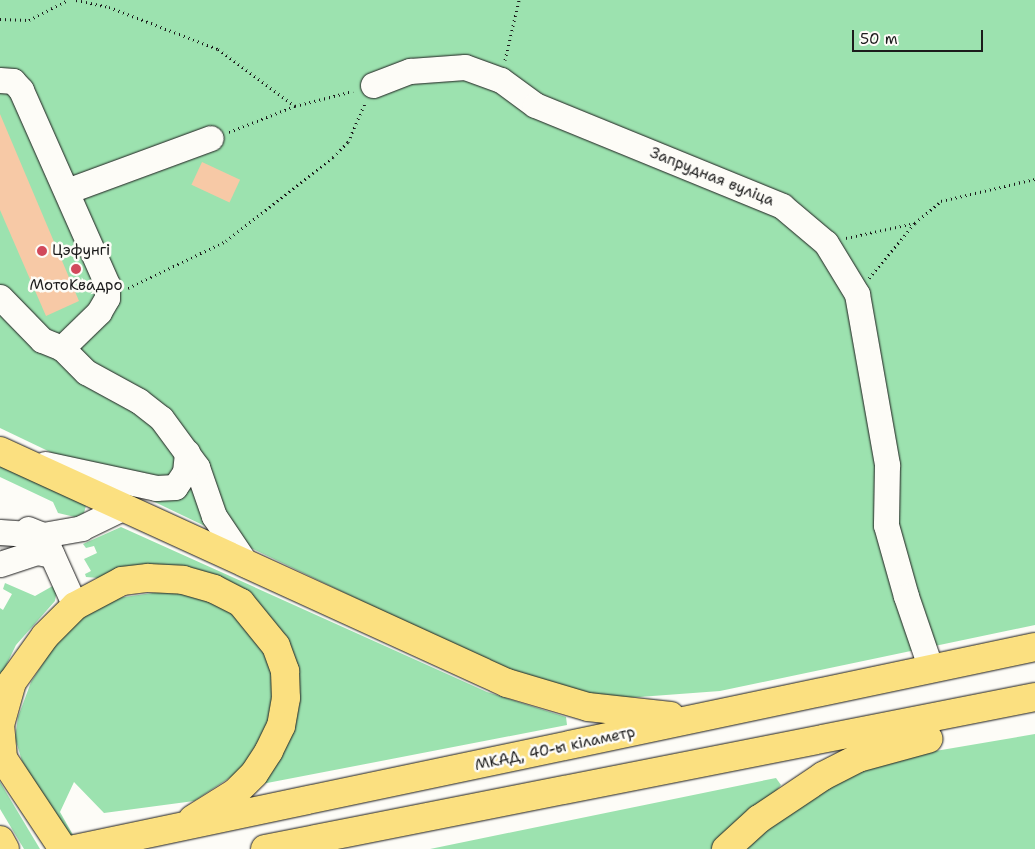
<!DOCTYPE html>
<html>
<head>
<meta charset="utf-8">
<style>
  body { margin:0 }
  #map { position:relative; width:1035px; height:849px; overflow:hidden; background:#fdfcf7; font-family:"Shantell Sans",sans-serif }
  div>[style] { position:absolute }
  .green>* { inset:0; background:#9ce2af }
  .building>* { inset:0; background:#f7c9a6; transform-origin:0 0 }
  .minor-tunnel>* { height:25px; margin-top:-12.5px; transform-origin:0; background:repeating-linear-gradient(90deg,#dbdad6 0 25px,transparent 0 37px) }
  .path>* { height:3px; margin-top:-1.5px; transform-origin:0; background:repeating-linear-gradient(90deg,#1c1c1c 0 1px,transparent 0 5px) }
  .roads { filter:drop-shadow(0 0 1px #1c1c1c) drop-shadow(0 0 1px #1c1c1c) }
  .minor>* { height:25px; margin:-12.5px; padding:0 12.5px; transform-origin:12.5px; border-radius:12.5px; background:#fdfcf7 }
  .major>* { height:28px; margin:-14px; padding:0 14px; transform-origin:14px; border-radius:14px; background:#fbe080 }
  .highway>* { height:28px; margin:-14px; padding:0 14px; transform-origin:14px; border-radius:14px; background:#fbe080 }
  .dots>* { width:14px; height:14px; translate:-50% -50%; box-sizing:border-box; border:2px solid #fdfcf7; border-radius:50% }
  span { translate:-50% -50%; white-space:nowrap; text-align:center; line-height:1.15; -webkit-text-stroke:5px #fdfcf7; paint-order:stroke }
  .street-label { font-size:15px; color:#1c1c1c }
  .poi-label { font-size:15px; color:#1c1c1c }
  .left { translate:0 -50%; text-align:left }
  .scale { position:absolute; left:852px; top:30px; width:131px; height:22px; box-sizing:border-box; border:2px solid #1c1c1c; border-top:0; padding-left:6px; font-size:15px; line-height:18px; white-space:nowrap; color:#1c1c1c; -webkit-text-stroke:4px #fdfcf7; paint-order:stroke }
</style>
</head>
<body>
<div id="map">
  <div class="green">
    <div style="clip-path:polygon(0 0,1035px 0,1035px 625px,720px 691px,612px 699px,531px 682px,0 428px)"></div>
    <div style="clip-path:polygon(0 462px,87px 502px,84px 513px,75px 517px,58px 513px,53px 502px,0 477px)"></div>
    <div style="clip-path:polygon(121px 527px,487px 692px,566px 717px,567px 725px,252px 786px,293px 709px,235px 589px,86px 577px,85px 574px,91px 571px,84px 559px,97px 553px,94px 546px,86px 548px,83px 544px)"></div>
    <div style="clip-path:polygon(5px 583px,35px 596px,58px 583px,55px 601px,16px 645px,0 678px,0 608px,3px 610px,12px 594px,3px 589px)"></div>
    <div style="clip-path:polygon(167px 591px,195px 593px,216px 603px,238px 618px,258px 638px,270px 665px,273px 692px,269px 724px,240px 771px,194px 801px,104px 813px,74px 782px,60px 812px,81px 849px,74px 849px,22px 761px,15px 738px,18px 717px,31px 682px,53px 648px,85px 615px,110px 599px)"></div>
    <div style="clip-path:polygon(1035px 734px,1035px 849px,746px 849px,771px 825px,828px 781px,900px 757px)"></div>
    <div style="clip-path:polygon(776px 778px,781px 785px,774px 793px,711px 849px,430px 849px)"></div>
    <div style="clip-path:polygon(0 782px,40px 849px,24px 849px,0 809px)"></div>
  </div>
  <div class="building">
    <div style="clip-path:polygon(0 114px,79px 301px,46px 316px,0 210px)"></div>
    <div style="left:202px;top:162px;width:42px;height:25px;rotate:25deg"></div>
  </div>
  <div class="minor-tunnel">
    <div style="left:0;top:548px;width:15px;rotate:-32deg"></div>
  </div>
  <div class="path">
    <div style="left:76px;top:0;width:34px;rotate:12deg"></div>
    <div style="left:109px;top:7px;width:117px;rotate:21.1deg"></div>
    <div style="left:218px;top:49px;width:96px;rotate:36.5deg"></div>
    <div style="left:0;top:19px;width:29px;rotate:2deg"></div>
    <div style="left:29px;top:20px;width:44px;rotate:-27.1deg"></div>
    <div style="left:505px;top:60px;width:62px;rotate:-76.9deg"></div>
    <div style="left:229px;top:132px;width:71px;rotate:-21.5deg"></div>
    <div style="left:295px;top:106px;width:60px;rotate:-14.5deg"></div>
    <div style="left:846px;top:238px;width:71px;rotate:-12.3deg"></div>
    <div style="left:869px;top:278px;width:72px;rotate:-50.1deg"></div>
    <div style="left:915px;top:223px;width:34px;rotate:-40deg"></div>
    <div style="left:941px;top:201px;width:97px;rotate:-13.2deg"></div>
    <div style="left:128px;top:288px;width:109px;rotate:-25.6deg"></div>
    <div style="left:226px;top:241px;width:136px;rotate:-38.1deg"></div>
    <div style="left:333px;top:157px;width:21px;rotate:-45deg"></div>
    <div style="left:348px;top:142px;width:43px;rotate:-66.4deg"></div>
  </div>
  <div class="roads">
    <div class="minor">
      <div style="left:0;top:80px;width:13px;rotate:4deg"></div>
      <div style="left:13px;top:81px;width:12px;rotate:48deg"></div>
      <div style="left:21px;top:90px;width:212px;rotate:66.1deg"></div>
      <div style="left:107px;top:284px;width:14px;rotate:90deg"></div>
      <div style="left:107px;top:298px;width:16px;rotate:120deg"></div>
      <div style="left:99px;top:312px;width:52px;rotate:135.8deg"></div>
      <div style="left:373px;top:85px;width:40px;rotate:-21deg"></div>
      <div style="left:410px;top:71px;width:55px;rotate:-4.2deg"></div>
      <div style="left:465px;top:67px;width:38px;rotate:20deg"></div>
      <div style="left:501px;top:80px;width:42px;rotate:36.3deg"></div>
      <div style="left:535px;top:105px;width:267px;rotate:22.2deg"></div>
      <div style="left:782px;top:206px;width:57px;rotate:40.1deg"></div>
      <div style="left:826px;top:243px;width:60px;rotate:58.7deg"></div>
      <div style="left:857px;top:294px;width:174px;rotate:80deg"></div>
      <div style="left:887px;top:465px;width:60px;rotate:91deg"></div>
      <div style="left:886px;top:525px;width:74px;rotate:74.3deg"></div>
      <div style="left:906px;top:596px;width:77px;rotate:71.1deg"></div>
      <div style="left:67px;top:191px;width:153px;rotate:-20.2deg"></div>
      <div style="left:0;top:297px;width:60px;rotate:45.7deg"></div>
      <div style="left:42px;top:340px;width:22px;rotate:22deg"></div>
      <div style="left:62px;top:348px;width:34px;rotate:45deg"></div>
      <div style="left:86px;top:372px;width:60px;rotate:28.7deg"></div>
      <div style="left:139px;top:401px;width:28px;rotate:38deg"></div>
      <div style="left:161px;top:418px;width:61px;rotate:53.7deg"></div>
      <div style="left:197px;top:467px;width:52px;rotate:70.9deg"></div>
      <div style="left:214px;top:516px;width:59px;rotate:56deg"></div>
      <div style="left:45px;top:464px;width:114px;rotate:12.2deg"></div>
      <div style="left:156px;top:488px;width:19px;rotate:-3deg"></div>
      <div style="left:175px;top:487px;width:18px;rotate:-56deg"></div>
      <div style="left:185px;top:472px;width:20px;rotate:-84deg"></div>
      <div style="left:28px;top:529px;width:16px;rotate:22deg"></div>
      <div style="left:43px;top:535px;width:78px;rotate:65.7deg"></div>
      <div style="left:0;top:532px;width:43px;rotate:4deg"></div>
      <div style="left:43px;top:535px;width:39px;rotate:-10deg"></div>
      <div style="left:81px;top:528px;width:48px;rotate:-26deg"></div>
      <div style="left:0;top:564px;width:39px;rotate:-18deg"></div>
      <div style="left:37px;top:552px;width:15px;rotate:11deg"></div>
    </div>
    <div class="major">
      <div style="left:0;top:754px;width:114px;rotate:56.4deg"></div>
      <div style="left:0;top:840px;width:10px;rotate:61deg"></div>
    </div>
    <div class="highway">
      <div style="left:0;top:451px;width:558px;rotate:24.59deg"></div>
      <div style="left:507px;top:683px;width:84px;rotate:16.5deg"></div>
      <div style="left:588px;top:707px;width:83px;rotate:6.2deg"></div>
      <div style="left:3px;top:758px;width:33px;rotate:-95deg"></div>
      <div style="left:0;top:725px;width:45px;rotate:-74.4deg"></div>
      <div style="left:12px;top:682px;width:57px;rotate:-54.3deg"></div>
      <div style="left:45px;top:636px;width:42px;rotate:-45deg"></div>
      <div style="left:75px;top:606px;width:53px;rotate:-28deg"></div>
      <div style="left:122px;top:581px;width:26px;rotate:-7deg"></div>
      <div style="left:148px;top:578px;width:35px;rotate:3deg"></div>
      <div style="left:183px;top:580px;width:32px;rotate:16deg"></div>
      <div style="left:214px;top:589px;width:30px;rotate:27deg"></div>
      <div style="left:241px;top:603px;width:55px;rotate:50.9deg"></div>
      <div style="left:276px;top:646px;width:27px;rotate:70deg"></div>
      <div style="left:285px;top:671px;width:27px;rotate:88deg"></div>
      <div style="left:286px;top:698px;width:28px;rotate:100deg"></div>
      <div style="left:281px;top:726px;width:28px;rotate:116deg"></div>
      <div style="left:269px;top:751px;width:27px;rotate:123deg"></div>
      <div style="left:254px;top:774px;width:25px;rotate:135deg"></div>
      <div style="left:236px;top:792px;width:51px;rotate:147.9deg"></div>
      <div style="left:75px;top:849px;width:981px;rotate:-11.88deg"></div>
      <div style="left:265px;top:849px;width:785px;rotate:-11.17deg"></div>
      <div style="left:726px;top:849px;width:45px;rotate:-42.3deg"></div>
      <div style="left:759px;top:819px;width:77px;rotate:-33.9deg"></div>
      <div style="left:823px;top:776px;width:39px;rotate:-27deg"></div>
      <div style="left:858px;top:758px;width:73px;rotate:-15.2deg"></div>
    </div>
  </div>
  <div class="dots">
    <div style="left:42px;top:251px;background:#d1495b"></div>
    <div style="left:76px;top:269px;background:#d1495b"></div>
  </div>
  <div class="street-label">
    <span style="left:712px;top:177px;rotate:22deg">Запрудная вуліца</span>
    <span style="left:555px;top:749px;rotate:-12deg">МКАД, 40-ы кіламетр</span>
  </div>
  <div class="poi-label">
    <span class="left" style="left:52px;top:251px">Цэфунгі</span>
    <span style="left:76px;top:286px">МотоКвадро</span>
  </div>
  <div class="scale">50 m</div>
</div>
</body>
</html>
